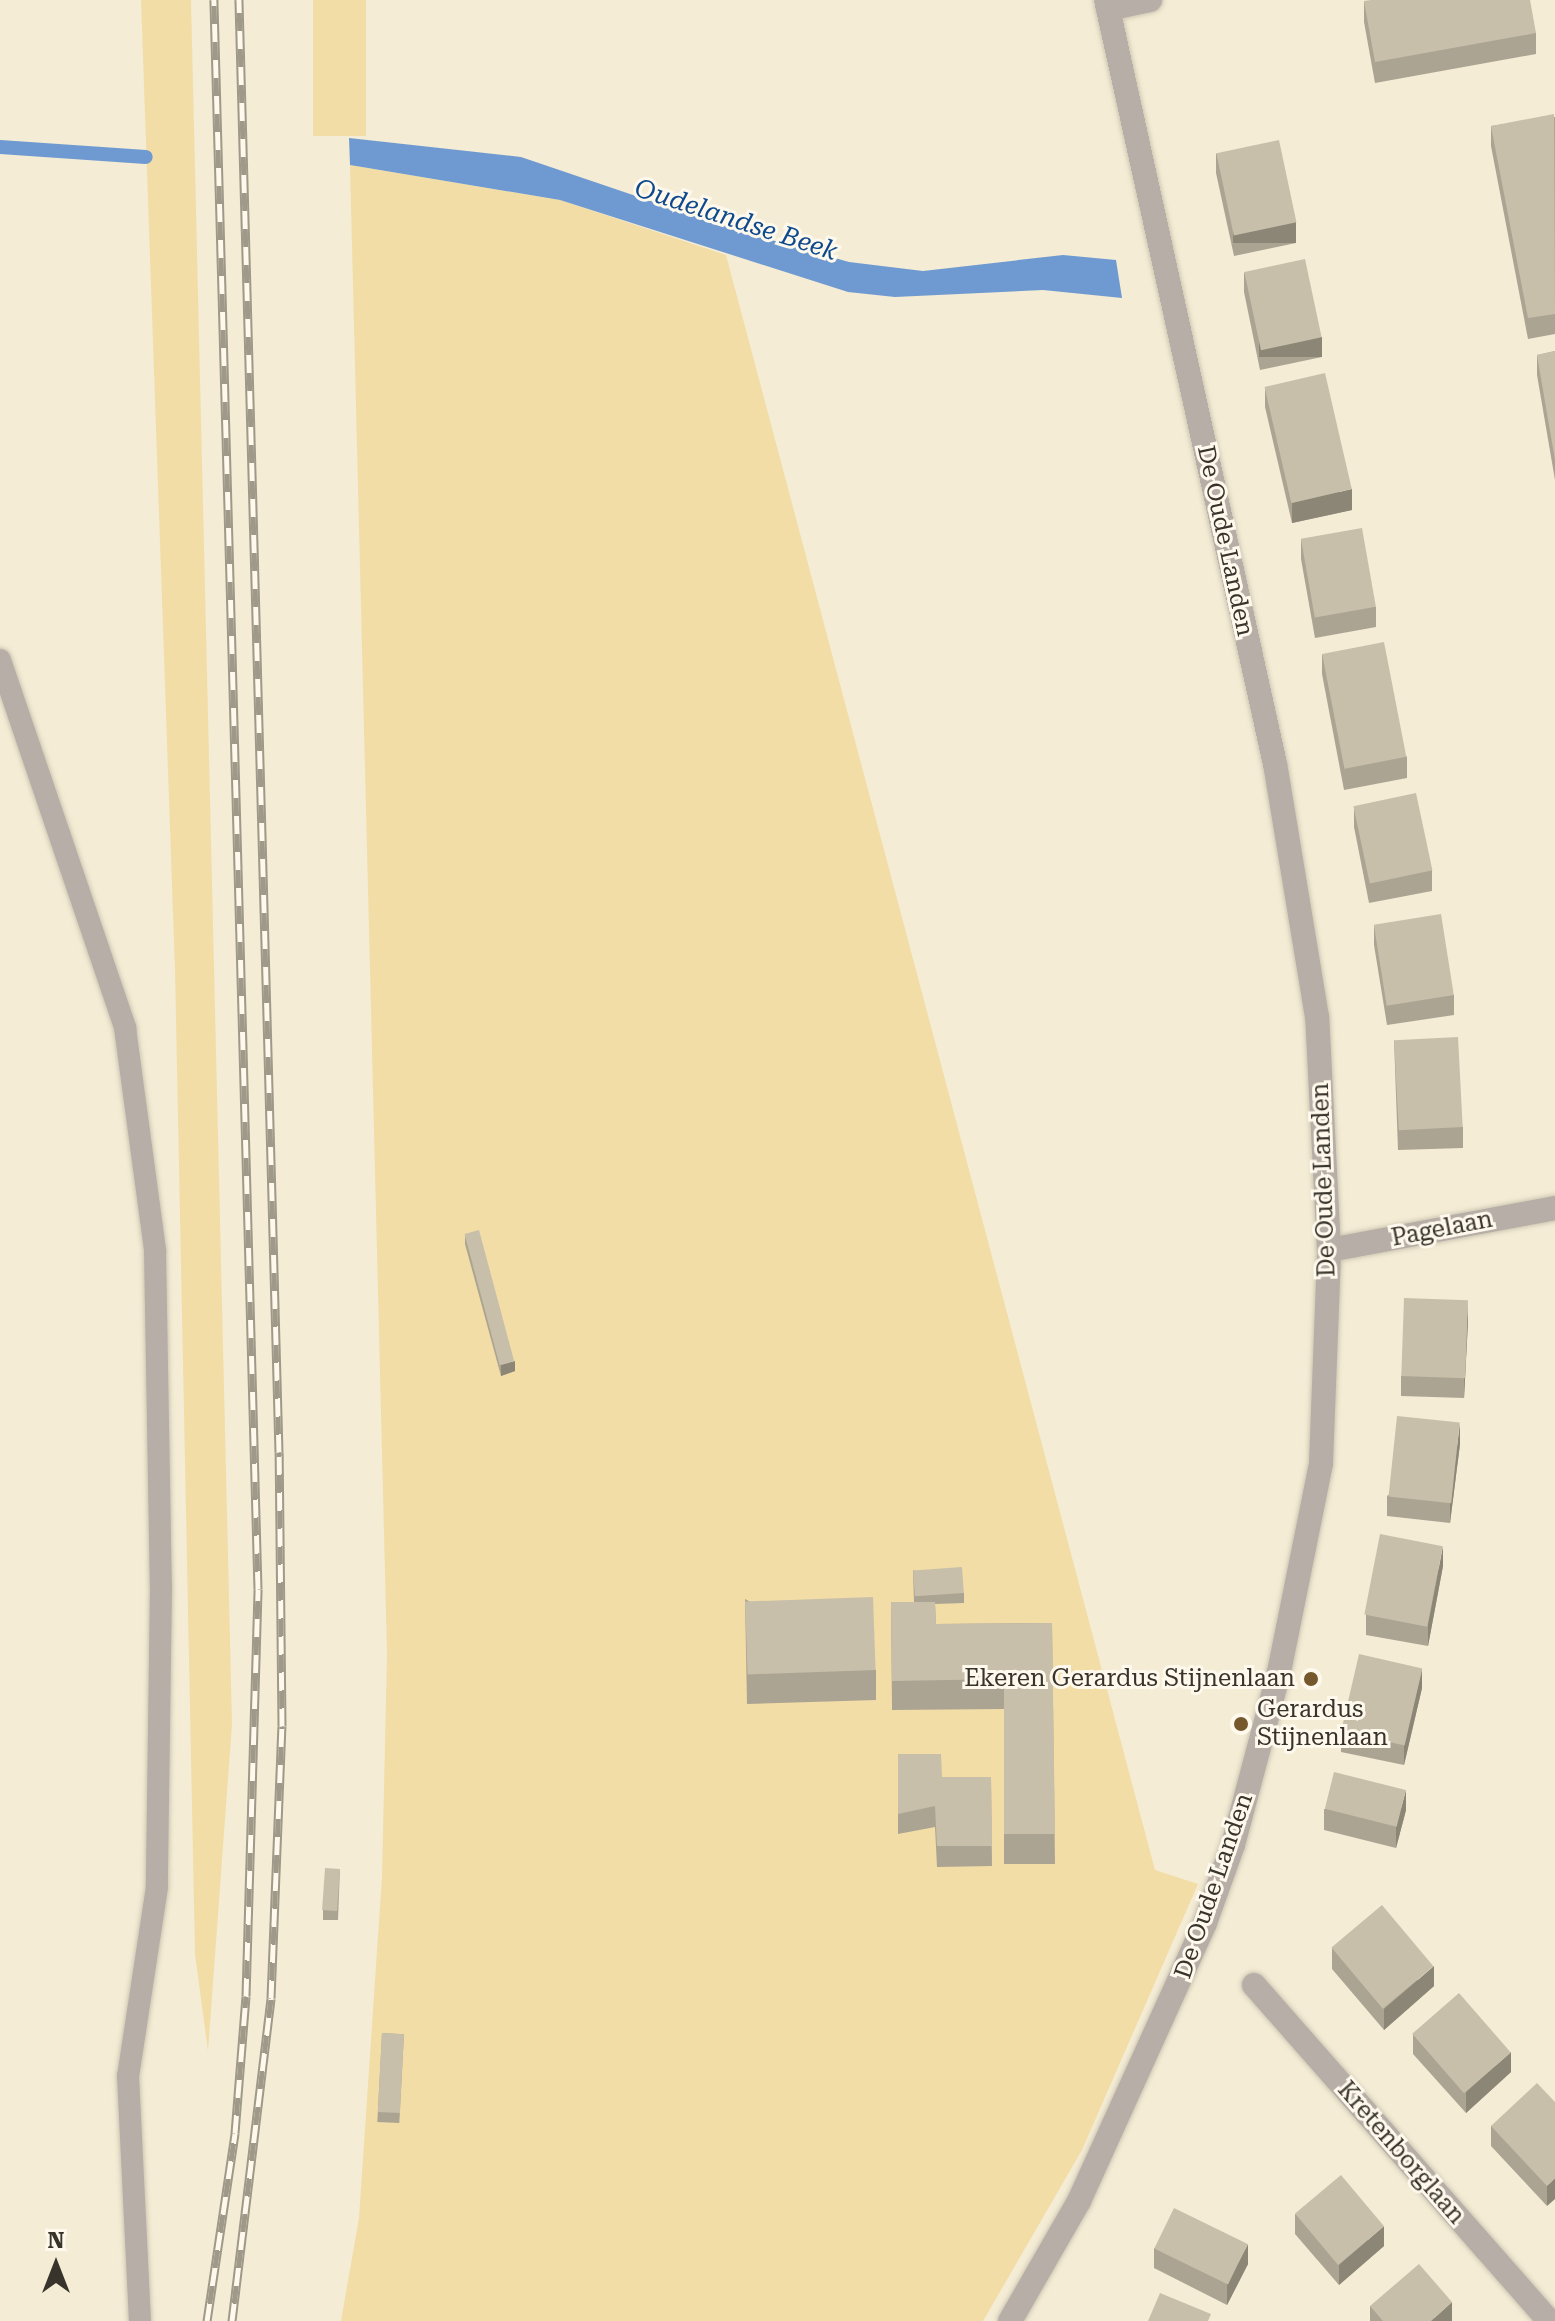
<!DOCTYPE html>
<html>
<head>
<meta charset="utf-8">
<style>
  body { margin:0 }
  #map { position:relative; width:1555px; height:2321px; overflow:hidden; background:#f4ecd5; font-family:"Roboto Serif",serif }
  div>[style] { position:absolute }
  .green>* { inset:0; background:#f2dda7; transform-origin:0 0 }
  .water>* { inset:0; background:#6f9ad1 }
  .stream>* { height:14px; margin:-7px; padding:0 7px; transform-origin:7px; border-radius:7px; background:#6f9ad1 }
  .roads { filter:drop-shadow(0 0 2px #cec7b3) drop-shadow(0 0 2px #cec7b3) }
  .service>* { height:22px; margin:-11px; padding:0 11px; transform-origin:11px; border-radius:11px; background:#b7aea7 }
  .minor>* { height:24px; margin:-12px; padding:0 12px; transform-origin:12px; border-radius:12px; background:#b7aea7 }
  .rail>* { height:9px; margin-top:-4.5px; transform-origin:0; background:repeating-linear-gradient(90deg,#fef9ec 0 18px,#9f9989 0 36px); box-sizing:border-box; border-block:2px solid #9f9989 }
  .wall>* { inset:0; background:#aca492; transform-origin:0 0 }
  .shaded-wall>* { inset:0; background:#8c8677; transform-origin:0 0 }
  .building>* { inset:0; background:#c8bfaa; transform-origin:0 0 }
  .dots>* { width:22px; height:22px; translate:-50% -50%; box-sizing:border-box; border:4px solid #fef9ec; border-radius:50% }
  span { translate:-50% -50%; white-space:nowrap; text-align:center; line-height:1.15; -webkit-text-stroke:6px #fef9ec; paint-order:stroke }
  .street-label { font-size:24px; color:#38342c }
  .poi-label { font-size:24px; color:#38342c }
  .right { translate:-100% -50%; text-align:right }
  .left { translate:0 -50%; text-align:left }
  .water-label { font-size:26px; color:#0d498c; font-style:italic }
  .north { position:absolute; left:16px; top:2225px; width:80px; height:80px; -webkit-text-stroke:6px #fef9ec; paint-order:stroke; rotate:0deg; font-size:22px; font-weight:700; line-height:32px; text-align:center; color:#38342c }
  .north::after { content:''; display:block; margin:auto; width:28px; height:36px; background:#38342c; clip-path:polygon(50% 0,100% 100%,50% 72%,0 100%) }
</style>
</head>
<body>
<div id="map">
  <div class="green">
    <div style="clip-path:polygon(141px 0,191px 0,232px 1724px,208px 2051px,195px 1954px,175px 970px)"></div>
    <div style="left:313px;top:0;width:53px;height:136px"></div>
    <div style="clip-path:polygon(350px 165px,560px 200px,726px 255px,1155px 1870px,1198px 1884px,1082px 2150px,983px 2321px,341px 2321px,359px 2218px,382px 1877px,387px 1654px)"></div>
  </div>
  <div class="water">
    <div style="clip-path:polygon(349px 138px,521px 157px,736px 230px,849px 262px,923px 271px,1063px 255px,1116px 260px,1122px 298px,1043px 290px,895px 297px,848px 292px,560px 200px,350px 165px)"></div>
  </div>
  <div class="stream">
    <div style="left:0;top:147px;width:146px;rotate:3.9deg"></div>
  </div>
  <div class="roads">
    <div class="service">
      <div style="left:0;top:660px;width:389px;rotate:71.2deg"></div>
      <div style="left:125px;top:1028px;width:225px;rotate:82.3deg"></div>
      <div style="left:155px;top:1251px;width:335px;rotate:89deg"></div>
      <div style="left:161px;top:1586px;width:301px;rotate:90.8deg"></div>
      <div style="left:157px;top:1887px;width:191px;rotate:98.7deg"></div>
      <div style="left:128px;top:2076px;width:245px;rotate:87.2deg"></div>
    </div>
    <div class="minor">
      <div style="left:1108px;top:9px;width:43px;rotate:-12.1deg"></div>
      <div style="left:1329px;top:1250px;width:230px;rotate:-10.5deg"></div>
      <div style="left:1254px;top:1985px;width:447px;rotate:48.7deg"></div>
      <div style="left:1010px;top:2321px;width:138px;rotate:-60.1deg"></div>
      <div style="left:1079px;top:2201px;width:305px;rotate:-65.6deg"></div>
      <div style="left:1205px;top:1923px;width:83px;rotate:-70.3deg"></div>
      <div style="left:1233px;top:1845px;width:179px;rotate:-75.1deg"></div>
      <div style="left:1279px;top:1672px;width:213px;rotate:-78.6deg"></div>
      <div style="left:1321px;top:1463px;width:213px;rotate:-87.8deg"></div>
      <div style="left:1329px;top:1250px;width:233px;rotate:-92.9deg"></div>
      <div style="left:1317px;top:1017px;width:256px;rotate:-99.4deg"></div>
      <div style="left:1275px;top:764px;width:782px;rotate:-102.47deg"></div>
    </div>
  </div>
  <div class="rail">
    <div style="left:207px;top:2321px;width:190px;rotate:-81.5deg"></div>
    <div style="left:235px;top:2133px;width:137px;rotate:-85.4deg"></div>
    <div style="left:246px;top:1996px;width:407px;rotate:-88.3deg"></div>
    <div style="left:258px;top:1589px;width:1590px;rotate:-91.59deg"></div>
    <div style="left:232px;top:2321px;width:325px;rotate:-83.1deg"></div>
    <div style="left:271px;top:1998px;width:272px;rotate:-87.7deg"></div>
    <div style="left:282px;top:1726px;width:274px;rotate:-90.6deg"></div>
    <div style="left:279px;top:1452px;width:1453px;rotate:-91.58deg"></div>
  </div>
  <div class="wall">
    <div style="clip-path:polygon(1364px 1px,1536px 33px,1536px 54px,1375px 83px,1364px 22px)"></div>
    <div style="clip-path:polygon(1555px 117px,1555px 334px,1528px 339px,1491px 146px,1491px 126px)"></div>
    <div style="clip-path:polygon(1216px 153px,1296px 243px,1234px 256px,1216px 173px)"></div>
    <div style="clip-path:polygon(1244px 272px,1322px 357px,1260px 370px,1244px 292px)"></div>
    <div style="clip-path:polygon(1555px 351px,1555px 480px,1537px 375px,1537px 355px)"></div>
    <div style="clip-path:polygon(1265px 387px,1352px 510px,1292px 523px,1265px 407px)"></div>
    <div style="clip-path:polygon(1301px 539px,1376px 607px,1376px 627px,1315px 638px,1301px 559px)"></div>
    <div style="clip-path:polygon(1322px 654px,1407px 757px,1407px 778px,1344px 790px,1322px 674px)"></div>
    <div style="clip-path:polygon(1354px 807px,1432px 870px,1432px 891px,1369px 903px,1354px 827px)"></div>
    <div style="clip-path:polygon(1374px 925px,1454px 995px,1454px 1015px,1387px 1025px,1374px 945px)"></div>
    <div style="clip-path:polygon(1394px 1040px,1463px 1127px,1463px 1148px,1398px 1150px)"></div>
    <div style="clip-path:polygon(465px 1234px,515px 1371px,501px 1376px,465px 1244px)"></div>
    <div style="clip-path:polygon(1468px 1321px,1464px 1398px,1401px 1396px,1401px 1376px)"></div>
    <div style="clip-path:polygon(1460px 1444px,1450px 1523px,1387px 1516px,1387px 1496px)"></div>
    <div style="clip-path:polygon(1443px 1566px,1428px 1646px,1366px 1635px,1366px 1615px)"></div>
    <div style="clip-path:polygon(913px 1570px,964px 1593px,964px 1603px,935px 1604px,936px 1624px,1052px 1623px,1055px 1864px,1004px 1864px,1004px 1709px,892px 1710px,891px 1602px,914px 1602px)"></div>
    <div style="clip-path:polygon(745px 1599px,876px 1670px,876px 1700px,747px 1704px)"></div>
    <div style="clip-path:polygon(1422px 1688px,1404px 1765px,1341px 1752px,1341px 1731px)"></div>
    <div style="clip-path:polygon(898px 1754px,942px 1777px,991px 1777px,992px 1866px,937px 1867px,935px 1827px,898px 1834px)"></div>
    <div style="clip-path:polygon(1324px 1809px,1406px 1810px,1396px 1848px,1324px 1830px)"></div>
    <div style="clip-path:polygon(340px 1869px,338px 1920px,323px 1920px,323px 1910px)"></div>
    <div style="clip-path:polygon(1332px 1948px,1434px 1986px,1384px 2030px,1332px 1969px)"></div>
    <div style="left:382px;top:2033px;width:22px;height:89px;rotate:3deg"></div>
    <div style="clip-path:polygon(1413px 2034px,1511px 2072px,1466px 2113px,1413px 2054px)"></div>
    <div style="clip-path:polygon(1555px 2102px,1547px 2206px,1491px 2146px,1491px 2126px)"></div>
    <div style="clip-path:polygon(1295px 2214px,1384px 2246px,1339px 2285px,1295px 2234px)"></div>
    <div style="clip-path:polygon(1154px 2248px,1248px 2264px,1227px 2305px,1154px 2268px)"></div>
    <div style="clip-path:polygon(1370px 2306px,1452px 2321px,1370px 2321px)"></div>
  </div>
  <div class="shaded-wall">
    <div style="left:1296px;top:222px;width:21px;height:63px;rotate:90deg"></div>
    <div style="left:1322px;top:337px;width:20px;height:63px;rotate:90deg"></div>
    <div style="clip-path:polygon(1352px 489px,1352px 510px,1292px 523px,1292px 503px)"></div>
    <div style="clip-path:polygon(1468px 1300px,1468px 1321px,1464px 1398px,1464px 1378px)"></div>
    <div style="clip-path:polygon(515px 1361px,515px 1371px,501px 1376px,501px 1365px)"></div>
    <div style="clip-path:polygon(1460px 1423px,1460px 1444px,1450px 1523px,1450px 1503px)"></div>
    <div style="clip-path:polygon(1443px 1546px,1443px 1566px,1428px 1646px,1428px 1625px)"></div>
    <div style="clip-path:polygon(1422px 1668px,1422px 1688px,1404px 1765px,1404px 1745px)"></div>
    <div style="clip-path:polygon(1406px 1790px,1406px 1810px,1396px 1848px,1396px 1827px)"></div>
    <div style="clip-path:polygon(1434px 1966px,1434px 1986px,1384px 2030px,1384px 2009px)"></div>
    <div style="clip-path:polygon(1511px 2052px,1511px 2072px,1466px 2113px,1466px 2092px)"></div>
    <div style="clip-path:polygon(1555px 2178px,1555px 2199px,1547px 2206px,1547px 2186px)"></div>
    <div style="clip-path:polygon(1384px 2226px,1384px 2246px,1339px 2285px,1339px 2265px)"></div>
    <div style="clip-path:polygon(1248px 2244px,1248px 2264px,1227px 2305px,1227px 2284px)"></div>
    <div style="clip-path:polygon(1452px 2302px,1452px 2321px,1431px 2321px)"></div>
  </div>
  <div class="building">
    <div style="clip-path:polygon(1371px 0,1530px 0,1536px 33px,1375px 62px,1364px 1px)"></div>
    <div style="clip-path:polygon(1554px 114px,1555px 314px,1528px 318px,1491px 126px)"></div>
    <div style="left:1279px;top:140px;width:84px;height:64px;rotate:78deg"></div>
    <div style="left:1305px;top:259px;width:80px;height:62px;rotate:78deg"></div>
    <div style="clip-path:polygon(1555px 351px,1555px 460px,1537px 355px)"></div>
    <div style="left:1325px;top:373px;width:119px;height:62px;rotate:77deg"></div>
    <div style="left:1362px;top:528px;width:80px;height:62px;rotate:80deg"></div>
    <div style="left:1384px;top:642px;width:117px;height:63px;rotate:79deg"></div>
    <div style="left:1416px;top:793px;width:79px;height:64px;rotate:78deg"></div>
    <div style="left:1441px;top:914px;width:82px;height:68px;rotate:81deg"></div>
    <div style="left:1458px;top:1037px;width:90px;height:64px;rotate:87deg"></div>
    <div style="left:479px;top:1230px;width:136px;height:15px;rotate:75deg"></div>
    <div style="left:1404px;top:1298px;width:64px;height:78px;rotate:2deg"></div>
    <div style="left:1397px;top:1416px;width:63px;height:81px;rotate:6deg"></div>
    <div style="left:1380px;top:1534px;width:64px;height:82px;rotate:11deg"></div>
    <div style="left:962px;top:1567px;width:26px;height:49px;rotate:86deg"></div>
    <div style="left:873px;top:1597px;width:73px;height:128px;rotate:88deg"></div>
    <div style="clip-path:polygon(891px 1602px,935px 1602px,936px 1624px,1052px 1623px,1055px 1834px,1004px 1834px,1004px 1679px,892px 1681px)"></div>
    <div style="left:1359px;top:1654px;width:65px;height:79px;rotate:13deg"></div>
    <div style="clip-path:polygon(898px 1754px,941px 1754px,942px 1777px,991px 1777px,992px 1846px,937px 1846px,935px 1806px,898px 1814px)"></div>
    <div style="left:1334px;top:1772px;width:74px;height:38px;rotate:14deg"></div>
    <div style="left:325px;top:1868px;width:15px;height:42px;rotate:4deg"></div>
    <div style="left:1382px;top:1905px;width:80px;height:66px;rotate:50deg"></div>
    <div style="left:1459px;top:1993px;width:79px;height:62px;rotate:49deg"></div>
    <div style="left:382px;top:2033px;width:22px;height:79px;rotate:3deg"></div>
    <div style="clip-path:polygon(1537px 2083px,1555px 2102px,1555px 2178px,1547px 2186px,1491px 2126px)"></div>
    <div style="left:1341px;top:2175px;width:67px;height:60px;rotate:50deg"></div>
    <div style="left:1174px;top:2208px;width:82px;height:45px;rotate:26deg"></div>
    <div style="clip-path:polygon(1419px 2264px,1452px 2302px,1431px 2321px,1383px 2321px,1370px 2306px)"></div>
    <div style="clip-path:polygon(1160px 2293px,1211px 2314px,1208px 2321px,1148px 2321px)"></div>
  </div>
  <div class="dots">
    <div style="left:1311px;top:1679px;background:#75582b"></div>
    <div style="left:1241px;top:1724px;background:#75582b"></div>
  </div>
  <div class="street-label">
    <span style="left:1225px;top:541px;rotate:78deg">De Oude Landen</span>
    <span style="left:1324px;top:1180px;rotate:-92deg">De Oude Landen</span>
    <span style="left:1442px;top:1229px;rotate:-11deg">Pagelaan</span>
    <span style="left:1214px;top:1886px;rotate:-71deg">De Oude Landen</span>
    <span style="left:1401px;top:2153px;rotate:49deg">Kretenborglaan</span>
  </div>
  <div class="poi-label">
    <span class="right" style="left:1295px;top:1679px">Ekeren Gerardus Stijnenlaan</span>
    <span class="left" style="left:1257px;top:1724px">Gerardus<br>Stijnenlaan</span>
  </div>
  <div class="water-label">
    <span style="left:736px;top:220px;rotate:18deg">Oudelandse Beek</span>
  </div>
  <div class="north">N</div>
</div>
</body>
</html>
